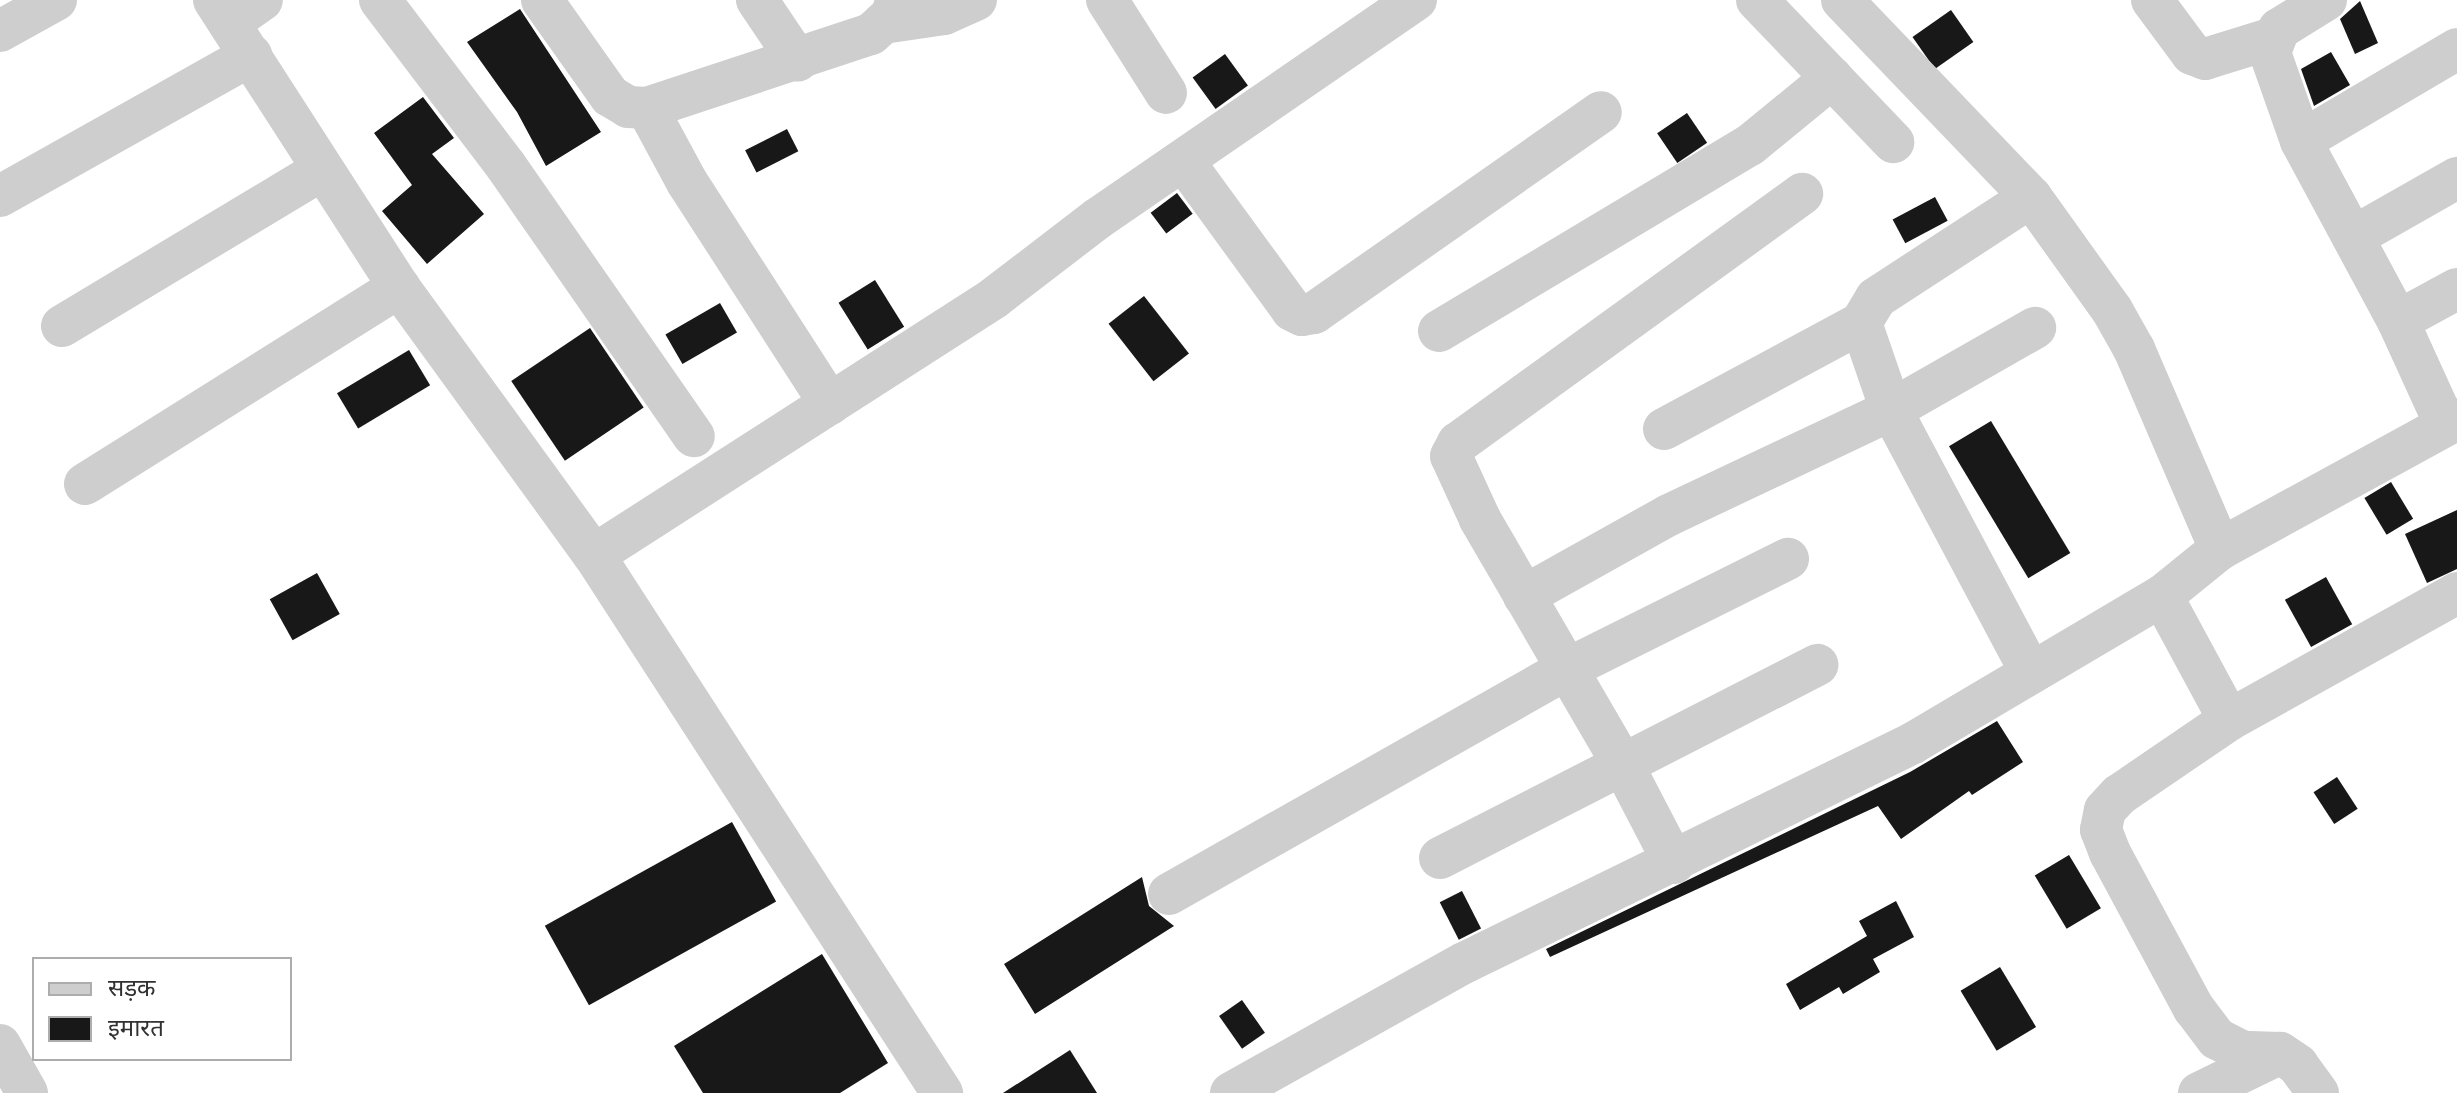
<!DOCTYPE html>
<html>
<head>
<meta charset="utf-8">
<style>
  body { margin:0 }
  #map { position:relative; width:2457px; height:1093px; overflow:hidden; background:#fff; font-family:"Nunito Sans","Noto Sans Devanagari",sans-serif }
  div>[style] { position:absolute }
  .building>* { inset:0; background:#181818; transform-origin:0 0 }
  .minor>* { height:42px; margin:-21px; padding:0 21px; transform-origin:21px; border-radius:21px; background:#cecece }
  span { translate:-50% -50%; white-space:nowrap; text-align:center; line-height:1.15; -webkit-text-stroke:8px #fff; paint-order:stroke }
  .legend { position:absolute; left:32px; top:957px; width:260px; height:104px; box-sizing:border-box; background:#fff; border:2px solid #adadad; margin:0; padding:10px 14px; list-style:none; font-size:24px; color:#313131 }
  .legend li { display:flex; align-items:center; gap:16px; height:40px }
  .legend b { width:40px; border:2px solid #adadad }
</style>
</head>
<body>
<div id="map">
  <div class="building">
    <div style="clip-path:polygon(2360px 1px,2378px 43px,2355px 54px,2340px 19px)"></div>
    <div style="clip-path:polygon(520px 9px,601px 132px,546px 166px,517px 112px,467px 42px)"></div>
    <div style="left:1951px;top:10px;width:39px;height:47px;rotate:55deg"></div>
    <div style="clip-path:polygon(2331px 52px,2350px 85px,2314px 106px,2301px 69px)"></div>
    <div style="left:1225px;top:54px;width:39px;height:40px;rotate:54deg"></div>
    <div style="clip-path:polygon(423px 97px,454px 138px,432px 154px,484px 214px,427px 264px,382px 211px,412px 185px,374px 133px)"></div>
    <div style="left:1687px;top:113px;width:36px;height:36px;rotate:56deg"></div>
    <div style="left:787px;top:129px;width:25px;height:47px;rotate:63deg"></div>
    <div style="left:1177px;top:193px;width:26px;height:33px;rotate:53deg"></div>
    <div style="left:1935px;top:197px;width:27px;height:48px;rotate:62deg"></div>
    <div style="left:875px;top:280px;width:55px;height:43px;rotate:58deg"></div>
    <div style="left:1144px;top:296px;width:73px;height:45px;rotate:52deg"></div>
    <div style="left:720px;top:303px;width:34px;height:63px;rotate:60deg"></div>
    <div style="left:590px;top:328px;width:96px;height:95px;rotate:56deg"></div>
    <div style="left:409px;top:350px;width:41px;height:84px;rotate:59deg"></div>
    <div style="left:1991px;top:421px;width:154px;height:49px;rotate:59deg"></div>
    <div style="left:2391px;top:482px;width:43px;height:31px;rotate:59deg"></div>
    <div style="clip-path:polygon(2457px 510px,2457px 569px,2427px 583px,2405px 534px)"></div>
    <div style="left:317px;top:573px;width:47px;height:54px;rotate:61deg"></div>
    <div style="left:2326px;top:577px;width:54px;height:47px;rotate:61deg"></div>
    <div style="clip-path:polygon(1997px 721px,2023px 762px,1972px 795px,1969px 791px,1901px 839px,1878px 806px,1550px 957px,1546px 949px,1910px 772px)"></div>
    <div style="left:2337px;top:777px;width:38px;height:28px;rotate:57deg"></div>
    <div style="left:732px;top:822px;width:91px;height:214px;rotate:61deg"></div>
    <div style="left:2069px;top:855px;width:62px;height:40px;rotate:59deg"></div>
    <div style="clip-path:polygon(1142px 877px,1149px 906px,1174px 926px,1035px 1014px,1004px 964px)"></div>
    <div style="left:1462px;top:891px;width:42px;height:25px;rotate:63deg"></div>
    <div style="clip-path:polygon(1896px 901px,1914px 937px,1873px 959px,1880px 972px,1843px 994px,1839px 987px,1800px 1010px,1786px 984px,1867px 936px,1859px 921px)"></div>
    <div style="clip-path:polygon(822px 954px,888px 1063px,840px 1093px,703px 1093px,674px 1046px)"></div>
    <div style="left:2000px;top:967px;width:70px;height:46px;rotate:59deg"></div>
    <div style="left:1242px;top:1000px;width:40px;height:28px;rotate:55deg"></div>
    <div style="clip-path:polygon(1070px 1050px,1097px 1093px,1003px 1093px)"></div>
  </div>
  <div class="minor">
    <div style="left:214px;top:0;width:341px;rotate:57.2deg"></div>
    <div style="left:399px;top:287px;width:331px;rotate:54deg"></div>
    <div style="left:594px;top:555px;width:641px;rotate:57.1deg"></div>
    <div style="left:380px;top:0;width:208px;rotate:52.8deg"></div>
    <div style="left:506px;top:166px;width:329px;rotate:55.2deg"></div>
    <div style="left:542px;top:0;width:118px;rotate:54.7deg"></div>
    <div style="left:610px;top:96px;width:21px;rotate:31deg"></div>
    <div style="left:628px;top:107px;width:19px;rotate:3deg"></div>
    <div style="left:647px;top:108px;width:236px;rotate:-18.3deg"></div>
    <div style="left:871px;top:34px;width:28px;rotate:-42deg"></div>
    <div style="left:892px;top:15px;width:16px;rotate:-75deg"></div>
    <div style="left:757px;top:0;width:73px;rotate:56.1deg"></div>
    <div style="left:1107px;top:0;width:110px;rotate:57.6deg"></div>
    <div style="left:1757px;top:0;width:197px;rotate:46.2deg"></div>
    <div style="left:1842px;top:0;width:273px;rotate:46.2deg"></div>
    <div style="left:2031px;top:197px;width:139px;rotate:54.4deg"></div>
    <div style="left:2112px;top:310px;width:45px;rotate:60.6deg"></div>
    <div style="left:2134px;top:349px;width:218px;rotate:66.7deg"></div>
    <div style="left:2152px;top:0;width:67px;rotate:53.5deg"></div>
    <div style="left:2192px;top:54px;width:14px;rotate:21deg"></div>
    <div style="left:2205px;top:59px;width:71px;rotate:-17.2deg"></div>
    <div style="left:2326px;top:0;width:55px;rotate:148.3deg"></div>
    <div style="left:2279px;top:29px;width:26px;rotate:111deg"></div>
    <div style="left:2270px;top:53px;width:93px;rotate:70.6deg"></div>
    <div style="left:2301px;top:141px;width:204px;rotate:61.7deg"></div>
    <div style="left:2398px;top:321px;width:113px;rotate:65.5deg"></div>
    <div style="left:229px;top:23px;width:40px;rotate:-34.9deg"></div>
    <div style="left:883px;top:23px;width:62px;rotate:-8.4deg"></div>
    <div style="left:944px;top:14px;width:35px;rotate:-24deg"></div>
    <div style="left:0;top:31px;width:64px;rotate:-29deg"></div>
    <div style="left:647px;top:108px;width:84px;rotate:61.6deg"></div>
    <div style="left:687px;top:182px;width:264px;rotate:57.2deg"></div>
    <div style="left:2301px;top:141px;width:181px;rotate:-30.5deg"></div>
    <div style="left:1185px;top:163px;width:182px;rotate:53.9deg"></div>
    <div style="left:1292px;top:310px;width:11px;rotate:27deg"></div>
    <div style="left:1302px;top:315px;width:12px;rotate:-9deg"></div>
    <div style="left:1314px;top:313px;width:350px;rotate:-35deg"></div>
    <div style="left:0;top:196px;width:288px;rotate:-29.3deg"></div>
    <div style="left:2353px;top:237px;width:120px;rotate:-29.6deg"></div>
    <div style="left:2398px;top:321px;width:67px;rotate:-28.5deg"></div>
    <div style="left:62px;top:326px;width:303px;rotate:-31deg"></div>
    <div style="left:1439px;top:331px;width:362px;rotate:-30.9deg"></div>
    <div style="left:1750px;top:145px;width:106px;rotate:-39.3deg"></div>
    <div style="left:1664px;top:429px;width:224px;rotate:-28.3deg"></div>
    <div style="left:85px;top:484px;width:371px;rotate:-32.1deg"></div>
    <div style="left:594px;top:555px;width:475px;rotate:-32.7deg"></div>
    <div style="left:994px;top:298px;width:130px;rotate:-37.5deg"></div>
    <div style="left:1097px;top:219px;width:387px;rotate:-34.5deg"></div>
    <div style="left:1524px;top:596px;width:166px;rotate:-29.2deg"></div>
    <div style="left:1669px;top:515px;width:246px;rotate:-25.3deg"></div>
    <div style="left:1891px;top:410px;width:166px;rotate:-29.7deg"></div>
    <div style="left:2162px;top:596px;width:141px;rotate:61.6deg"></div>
    <div style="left:2030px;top:671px;width:296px;rotate:-118deg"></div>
    <div style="left:1891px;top:410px;width:92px;rotate:-109deg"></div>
    <div style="left:1861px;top:323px;width:29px;rotate:-59deg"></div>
    <div style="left:1876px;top:298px;width:185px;rotate:-33.1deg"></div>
    <div style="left:1440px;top:858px;width:424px;rotate:-27.1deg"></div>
    <div style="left:1674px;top:863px;width:110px;rotate:-117.5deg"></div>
    <div style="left:1623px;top:765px;width:285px;rotate:-120.2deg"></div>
    <div style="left:1480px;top:519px;width:69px;rotate:-114.7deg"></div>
    <div style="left:1451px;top:456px;width:15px;rotate:-62deg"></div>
    <div style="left:1458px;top:443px;width:425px;rotate:-35.9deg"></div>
    <div style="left:1169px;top:894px;width:457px;rotate:-29.5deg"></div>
    <div style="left:1567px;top:669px;width:247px;rotate:-26.5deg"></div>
    <div style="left:0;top:1045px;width:55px;rotate:60.6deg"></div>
    <div style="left:1231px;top:1093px;width:267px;rotate:-29.2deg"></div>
    <div style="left:1464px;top:963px;width:500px;rotate:-26.1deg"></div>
    <div style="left:1913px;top:743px;width:289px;rotate:-30.6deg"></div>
    <div style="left:2162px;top:596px;width:75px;rotate:-39deg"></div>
    <div style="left:2220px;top:549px;width:270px;rotate:-28.7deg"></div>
    <div style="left:2199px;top:1093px;width:89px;rotate:-26deg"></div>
    <div style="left:2318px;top:1093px;width:34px;rotate:-126deg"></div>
    <div style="left:2298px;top:1065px;width:22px;rotate:-146deg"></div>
    <div style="left:2280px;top:1053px;width:37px;rotate:-178deg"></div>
    <div style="left:2243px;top:1052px;width:29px;rotate:-153deg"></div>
    <div style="left:2217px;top:1039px;width:38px;rotate:-127deg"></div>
    <div style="left:2194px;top:1009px;width:177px;rotate:-118.3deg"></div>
    <div style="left:2110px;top:853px;width:25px;rotate:-111deg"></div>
    <div style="left:2101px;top:830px;width:20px;rotate:-79deg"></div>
    <div style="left:2105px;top:810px;width:21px;rotate:-47deg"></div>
    <div style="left:2119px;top:795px;width:133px;rotate:-34.3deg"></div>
    <div style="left:2229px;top:720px;width:261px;rotate:-29.1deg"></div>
  </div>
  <ul class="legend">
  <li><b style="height:10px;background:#cecece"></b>सड़क</li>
  <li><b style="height:22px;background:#181818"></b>इमारत</li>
  </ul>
</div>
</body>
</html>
